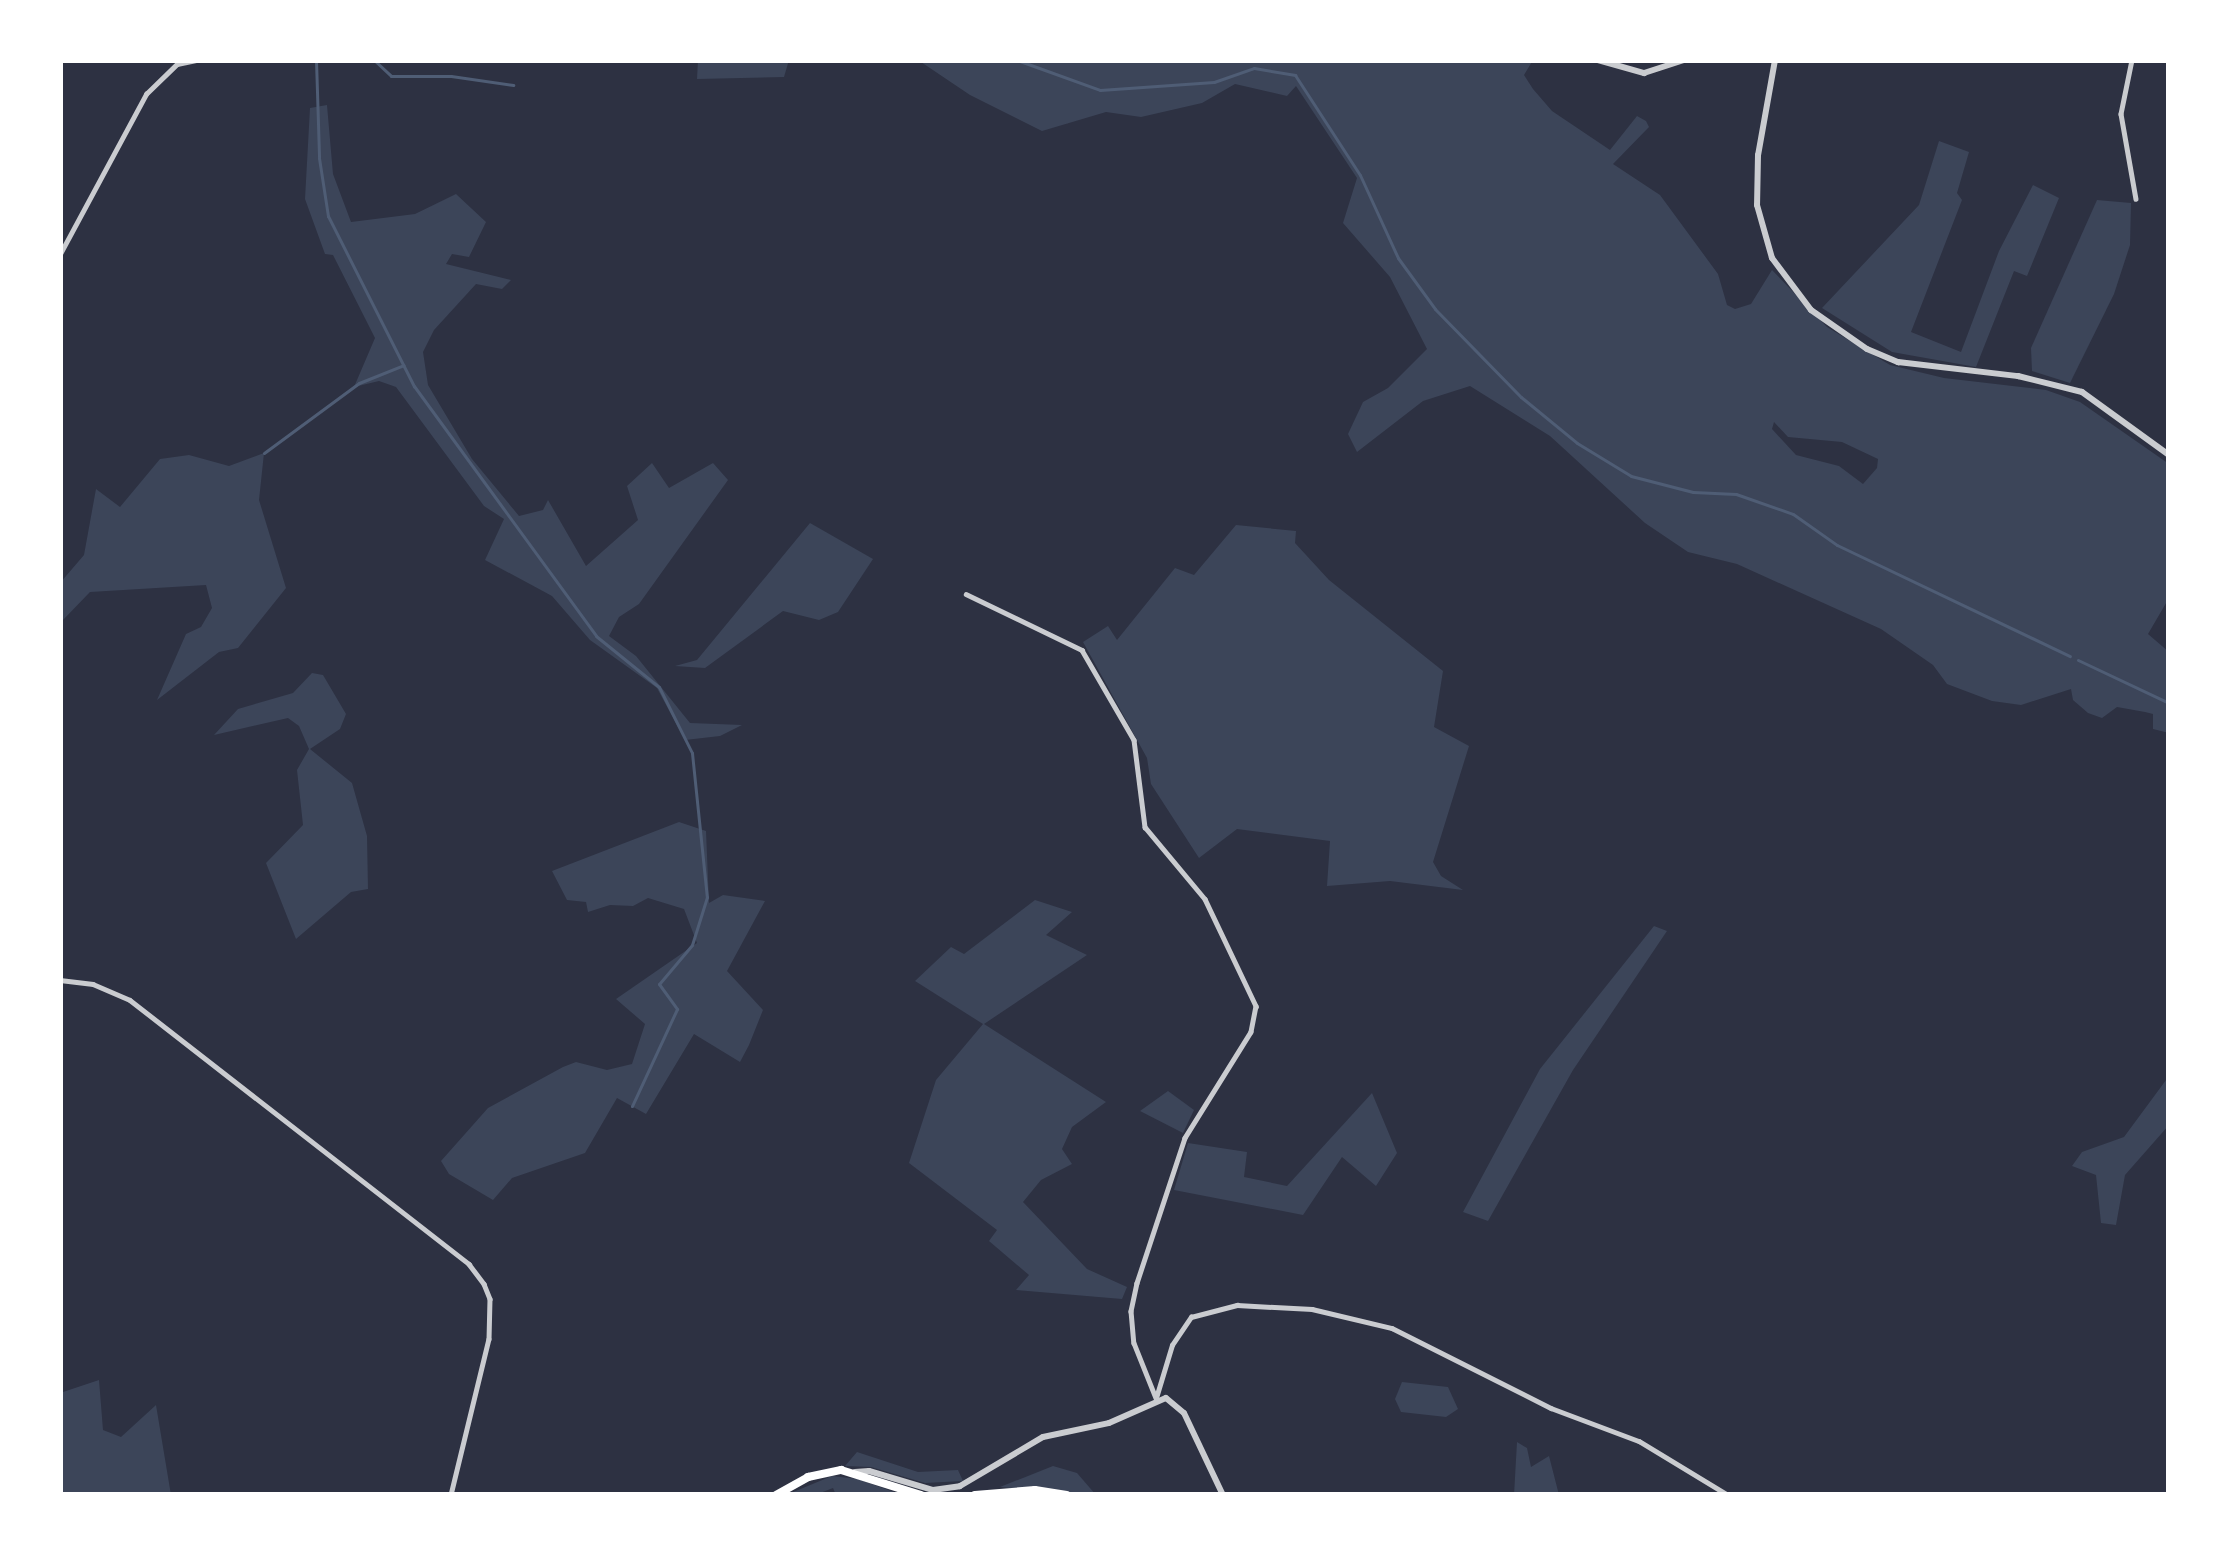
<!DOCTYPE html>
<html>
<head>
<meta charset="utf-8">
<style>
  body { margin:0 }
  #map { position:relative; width:2229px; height:1555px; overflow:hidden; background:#2d3142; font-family:"Archivo Narrow",sans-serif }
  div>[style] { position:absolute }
  .green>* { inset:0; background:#3c4559 }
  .stream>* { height:3px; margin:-1.5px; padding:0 1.5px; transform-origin:1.5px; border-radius:1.5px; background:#4f5d75 }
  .minor>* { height:4.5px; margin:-2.25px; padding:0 2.25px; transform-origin:2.25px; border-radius:2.25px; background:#caccd0 }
  .tertiary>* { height:6px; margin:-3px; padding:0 3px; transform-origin:3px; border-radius:3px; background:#caccd0 }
  .secondary>* { height:8px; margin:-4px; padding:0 4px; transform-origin:4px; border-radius:4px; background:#fff }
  span { translate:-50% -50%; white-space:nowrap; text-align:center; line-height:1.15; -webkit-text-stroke:12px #fff; paint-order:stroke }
  .frame { position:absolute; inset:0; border:63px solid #fff; pointer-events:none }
</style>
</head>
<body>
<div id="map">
  <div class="green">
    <div style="clip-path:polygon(698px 60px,789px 60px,784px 77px,697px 79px)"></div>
    <div style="clip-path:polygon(evenodd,918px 60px,1533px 60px,1524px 75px,1533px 89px,1552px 111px,1610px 150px,1637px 116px,1646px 121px,1649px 127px,1613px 164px,1660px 195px,1718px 274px,1727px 305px,1735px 309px,1751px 304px,1772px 270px,1827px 327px,1890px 365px,1944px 378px,2046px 390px,2080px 402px,2169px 464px,2169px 598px,2148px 634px,2169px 652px,2169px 733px,2153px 729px,2153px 714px,2145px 712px,2117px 707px,2102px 718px,2088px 713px,2073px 700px,2071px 689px,2021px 705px,1992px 701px,1947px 684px,1933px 665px,1881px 629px,1737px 564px,1688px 552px,1645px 523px,1550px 436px,1470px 386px,1423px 401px,1357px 452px,1348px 434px,1363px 402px,1388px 388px,1427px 349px,1390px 277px,1343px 223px,1357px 178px,1296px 86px,1287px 96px,1235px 84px,1202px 103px,1141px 117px,1106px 112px,1042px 131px,970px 95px,918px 60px,1774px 422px,1788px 437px,1842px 442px,1878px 459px,1877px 468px,1863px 484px,1839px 466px,1796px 455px,1772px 429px,1774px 422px)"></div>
    <div style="clip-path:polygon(327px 105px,333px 174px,351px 222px,415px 214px,456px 194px,486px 222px,469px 257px,452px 254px,446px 264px,511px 280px,502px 289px,476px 284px,434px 330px,423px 352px,428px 385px,472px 459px,519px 516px,543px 510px,548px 500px,586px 566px,638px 520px,627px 486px,652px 463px,669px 488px,713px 463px,728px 480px,639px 604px,619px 617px,609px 636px,636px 656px,690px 723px,742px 725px,720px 736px,685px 740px,657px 688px,590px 640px,552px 596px,485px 560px,504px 519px,484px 506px,396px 387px,379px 381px,354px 387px,375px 338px,333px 255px,325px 254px,305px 199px,310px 108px)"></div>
    <div style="clip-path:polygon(1939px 141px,1969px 152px,1957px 193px,1962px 200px,1911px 332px,1961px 352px,1999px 251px,2033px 185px,2059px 198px,2027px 276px,2014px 271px,1976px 367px,1892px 352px,1822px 308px,1919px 205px)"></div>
    <div style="clip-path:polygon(2097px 200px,2131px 203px,2130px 245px,2114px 294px,2070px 383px,2032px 371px,2031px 348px)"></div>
    <div style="clip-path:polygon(264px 453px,259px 500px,286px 588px,238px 648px,219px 652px,157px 700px,186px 634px,201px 627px,212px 608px,206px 585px,90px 592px,63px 620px,60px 635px,60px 583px,84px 555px,96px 489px,120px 507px,160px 459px,189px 455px,229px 466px)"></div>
    <div style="clip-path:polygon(810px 523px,873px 559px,838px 612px,819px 620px,783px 611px,705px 668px,675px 666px,697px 660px)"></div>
    <div style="clip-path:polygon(1236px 525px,1296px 531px,1295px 543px,1329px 580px,1443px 671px,1434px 727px,1469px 746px,1433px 862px,1441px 876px,1463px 890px,1390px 881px,1327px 886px,1330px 841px,1237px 829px,1199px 858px,1151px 784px,1147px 758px,1083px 642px,1108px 626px,1117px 640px,1175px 568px,1194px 575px)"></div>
    <div style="clip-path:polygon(312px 673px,323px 675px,346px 714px,340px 729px,310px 749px,352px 783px,367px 836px,368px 889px,351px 892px,296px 939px,266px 863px,303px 825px,297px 770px,309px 749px,299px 726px,288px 718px,214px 735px,238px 709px,293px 693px)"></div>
    <div style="clip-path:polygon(679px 822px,706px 831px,709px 903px,723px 895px,765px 901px,727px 971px,763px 1010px,749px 1045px,740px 1062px,694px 1034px,646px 1114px,617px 1098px,585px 1153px,512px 1178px,493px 1200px,449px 1174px,441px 1161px,488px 1108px,563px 1067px,576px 1062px,607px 1070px,632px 1064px,645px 1024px,616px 999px,697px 943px,684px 909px,648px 898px,633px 906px,610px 905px,588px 912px,586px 902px,567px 900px,552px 871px)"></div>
    <div style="clip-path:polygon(1035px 900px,1072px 912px,1046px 935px,1087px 955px,984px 1024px,1106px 1102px,1072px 1127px,1062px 1149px,1072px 1164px,1041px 1180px,1023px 1202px,1087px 1269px,1127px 1287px,1122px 1299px,1016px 1290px,1029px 1275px,989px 1241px,997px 1230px,909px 1163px,936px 1080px,983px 1024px,915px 981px,951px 947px,964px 954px)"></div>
    <div style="clip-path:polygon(1654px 926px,1667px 931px,1573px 1070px,1488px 1221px,1463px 1212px,1540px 1069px)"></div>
    <div style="clip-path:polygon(2169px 1076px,2169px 1125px,2125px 1175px,2116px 1225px,2101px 1223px,2096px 1175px,2072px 1166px,2082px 1152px,2124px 1137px)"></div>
    <div style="clip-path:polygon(1168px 1091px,1194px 1110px,1183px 1133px,1140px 1111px)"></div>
    <div style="clip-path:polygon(1372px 1093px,1397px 1153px,1376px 1186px,1342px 1157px,1303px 1215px,1174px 1190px,1188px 1143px,1247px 1152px,1244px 1177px,1287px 1186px)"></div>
    <div style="clip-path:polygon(99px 1380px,103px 1430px,121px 1437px,156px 1405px,171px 1495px,60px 1495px,60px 1393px)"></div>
    <div style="clip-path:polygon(1402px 1382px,1448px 1387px,1458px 1409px,1446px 1417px,1401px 1412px,1395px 1399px)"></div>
    <div style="clip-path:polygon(1517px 1442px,1527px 1448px,1531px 1467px,1549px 1456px,1559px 1495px,1514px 1495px)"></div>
    <div style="clip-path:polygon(857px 1452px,918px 1472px,958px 1470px,963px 1481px,925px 1483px,871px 1467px,845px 1466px)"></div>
    <div style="clip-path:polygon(1053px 1466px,1077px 1473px,1096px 1495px,1000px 1487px)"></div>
    <div style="clip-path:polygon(832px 1476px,858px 1479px,902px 1495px,836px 1495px,833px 1488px,815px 1495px,786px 1495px)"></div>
  </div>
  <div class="stream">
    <div style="left:316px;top:60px;width:98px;rotate:88.2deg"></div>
    <div style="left:319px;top:158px;width:59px;rotate:81.2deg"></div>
    <div style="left:328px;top:216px;width:191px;rotate:63.2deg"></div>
    <div style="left:414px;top:386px;width:309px;rotate:53.9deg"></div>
    <div style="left:596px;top:636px;width:81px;rotate:39deg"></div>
    <div style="left:659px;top:687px;width:74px;rotate:63.4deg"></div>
    <div style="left:692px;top:753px;width:145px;rotate:84.1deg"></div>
    <div style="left:707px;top:897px;width:50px;rotate:107.4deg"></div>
    <div style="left:692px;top:945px;width:51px;rotate:130.2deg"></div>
    <div style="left:659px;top:984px;width:31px;rotate:54deg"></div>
    <div style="left:677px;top:1009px;width:107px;rotate:114.9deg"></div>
    <div style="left:374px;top:60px;width:23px;rotate:43deg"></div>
    <div style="left:391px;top:76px;width:60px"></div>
    <div style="left:451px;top:76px;width:63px;rotate:8.3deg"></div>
    <div style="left:1017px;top:60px;width:88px;rotate:19.9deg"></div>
    <div style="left:1100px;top:90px;width:114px;rotate:-4deg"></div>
    <div style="left:1214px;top:82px;width:42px;rotate:-19.3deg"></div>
    <div style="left:1254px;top:68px;width:42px;rotate:9.7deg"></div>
    <div style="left:1295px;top:75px;width:119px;rotate:57deg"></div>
    <div style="left:1360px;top:175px;width:91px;rotate:65.4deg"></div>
    <div style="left:1398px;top:258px;width:63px;rotate:54deg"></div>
    <div style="left:1435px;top:309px;width:123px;rotate:45.7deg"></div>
    <div style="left:1521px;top:397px;width:72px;rotate:39.4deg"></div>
    <div style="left:1577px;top:443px;width:63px;rotate:31.4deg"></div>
    <div style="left:1631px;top:476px;width:64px;rotate:14.5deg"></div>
    <div style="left:1693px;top:492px;width:43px;rotate:2.7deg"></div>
    <div style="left:1736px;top:494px;width:60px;rotate:19.3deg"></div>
    <div style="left:1793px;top:514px;width:54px;rotate:35.2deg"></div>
    <div style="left:1837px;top:545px;width:258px;rotate:25.5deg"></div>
    <div style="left:264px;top:453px;width:118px;rotate:-36.4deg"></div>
    <div style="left:359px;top:383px;width:48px;rotate:-21.8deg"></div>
    <div style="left:2078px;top:660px;width:101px;rotate:25.3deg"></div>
  </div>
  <div class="minor">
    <div style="left:2132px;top:60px;width:55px;rotate:101.5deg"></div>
    <div style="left:2121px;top:114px;width:86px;rotate:80deg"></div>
    <div style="left:60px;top:254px;width:182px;rotate:-61.7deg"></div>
    <div style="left:146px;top:94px;width:43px;rotate:-44.1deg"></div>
    <div style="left:177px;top:64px;width:19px;rotate:-12deg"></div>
    <div style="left:966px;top:594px;width:129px;rotate:25.8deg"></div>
    <div style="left:1082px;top:650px;width:104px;rotate:60deg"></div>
    <div style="left:1134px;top:740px;width:88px;rotate:82.8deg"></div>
    <div style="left:1145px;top:827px;width:94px;rotate:50.2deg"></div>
    <div style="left:1205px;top:899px;width:119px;rotate:64.5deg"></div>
    <div style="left:1256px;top:1006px;width:26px;rotate:101deg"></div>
    <div style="left:1251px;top:1032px;width:125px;rotate:121.9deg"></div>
    <div style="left:1185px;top:1138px;width:153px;rotate:108.3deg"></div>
    <div style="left:1137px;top:1283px;width:29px;rotate:102deg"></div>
    <div style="left:1131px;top:1311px;width:32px;rotate:85deg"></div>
    <div style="left:1134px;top:1343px;width:59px;rotate:68.2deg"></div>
    <div style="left:60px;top:980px;width:33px;rotate:7deg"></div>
    <div style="left:93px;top:984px;width:40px;rotate:23.4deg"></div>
    <div style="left:130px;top:1000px;width:430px;rotate:37.9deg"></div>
    <div style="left:469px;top:1264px;width:25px;rotate:53deg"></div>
    <div style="left:484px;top:1284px;width:16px;rotate:68deg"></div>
    <div style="left:490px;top:1299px;width:40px;rotate:91.4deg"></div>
    <div style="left:489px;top:1339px;width:161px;rotate:103.7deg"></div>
    <div style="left:1156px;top:1398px;width:55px;rotate:-73.2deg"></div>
    <div style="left:1172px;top:1345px;width:34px;rotate:-56deg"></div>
    <div style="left:1191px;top:1317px;width:48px;rotate:-14.6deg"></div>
    <div style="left:1237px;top:1305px;width:75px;rotate:3.1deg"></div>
    <div style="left:1312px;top:1309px;width:82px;rotate:13.4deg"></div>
    <div style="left:1392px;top:1328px;width:178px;rotate:26.7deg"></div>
    <div style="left:1551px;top:1408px;width:94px;rotate:20.6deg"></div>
    <div style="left:1639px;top:1441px;width:104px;rotate:31.2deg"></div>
  </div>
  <div class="tertiary">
    <div style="left:1598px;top:60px;width:48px;rotate:15.8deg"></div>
    <div style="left:1644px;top:73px;width:42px;rotate:-18deg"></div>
    <div style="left:1775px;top:60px;width:97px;rotate:100.1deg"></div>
    <div style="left:1758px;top:155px;width:50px;rotate:91.1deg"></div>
    <div style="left:1757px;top:205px;width:55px;rotate:74.2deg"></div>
    <div style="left:1772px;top:258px;width:65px;rotate:53.1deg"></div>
    <div style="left:1811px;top:310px;width:68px;rotate:34.9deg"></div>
    <div style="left:1867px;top:349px;width:34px;rotate:23deg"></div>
    <div style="left:1898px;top:362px;width:121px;rotate:6.7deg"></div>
    <div style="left:2018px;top:376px;width:66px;rotate:14deg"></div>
    <div style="left:2082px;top:392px;width:107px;rotate:35.9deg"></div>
    <div style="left:855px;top:1472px;width:14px;rotate:-4deg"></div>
    <div style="left:869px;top:1471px;width:67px;rotate:16.5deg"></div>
    <div style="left:933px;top:1490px;width:27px;rotate:-8deg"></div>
    <div style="left:960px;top:1486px;width:96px;rotate:-30.6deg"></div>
    <div style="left:1043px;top:1437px;width:67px;rotate:-12deg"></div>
    <div style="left:1109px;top:1423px;width:62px;rotate:-23.7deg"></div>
    <div style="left:1166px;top:1398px;width:23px;rotate:40deg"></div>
    <div style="left:1184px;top:1413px;width:91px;rotate:64.6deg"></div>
  </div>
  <div class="secondary">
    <div style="left:776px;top:1495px;width:37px;rotate:-29deg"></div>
    <div style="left:808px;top:1477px;width:34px;rotate:-12deg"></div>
    <div style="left:841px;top:1470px;width:84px;rotate:17.4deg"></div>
    <div style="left:975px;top:1495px;width:60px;rotate:-4.8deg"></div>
    <div style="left:1035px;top:1490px;width:32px;rotate:9deg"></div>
  </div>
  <div class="frame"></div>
</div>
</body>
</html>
